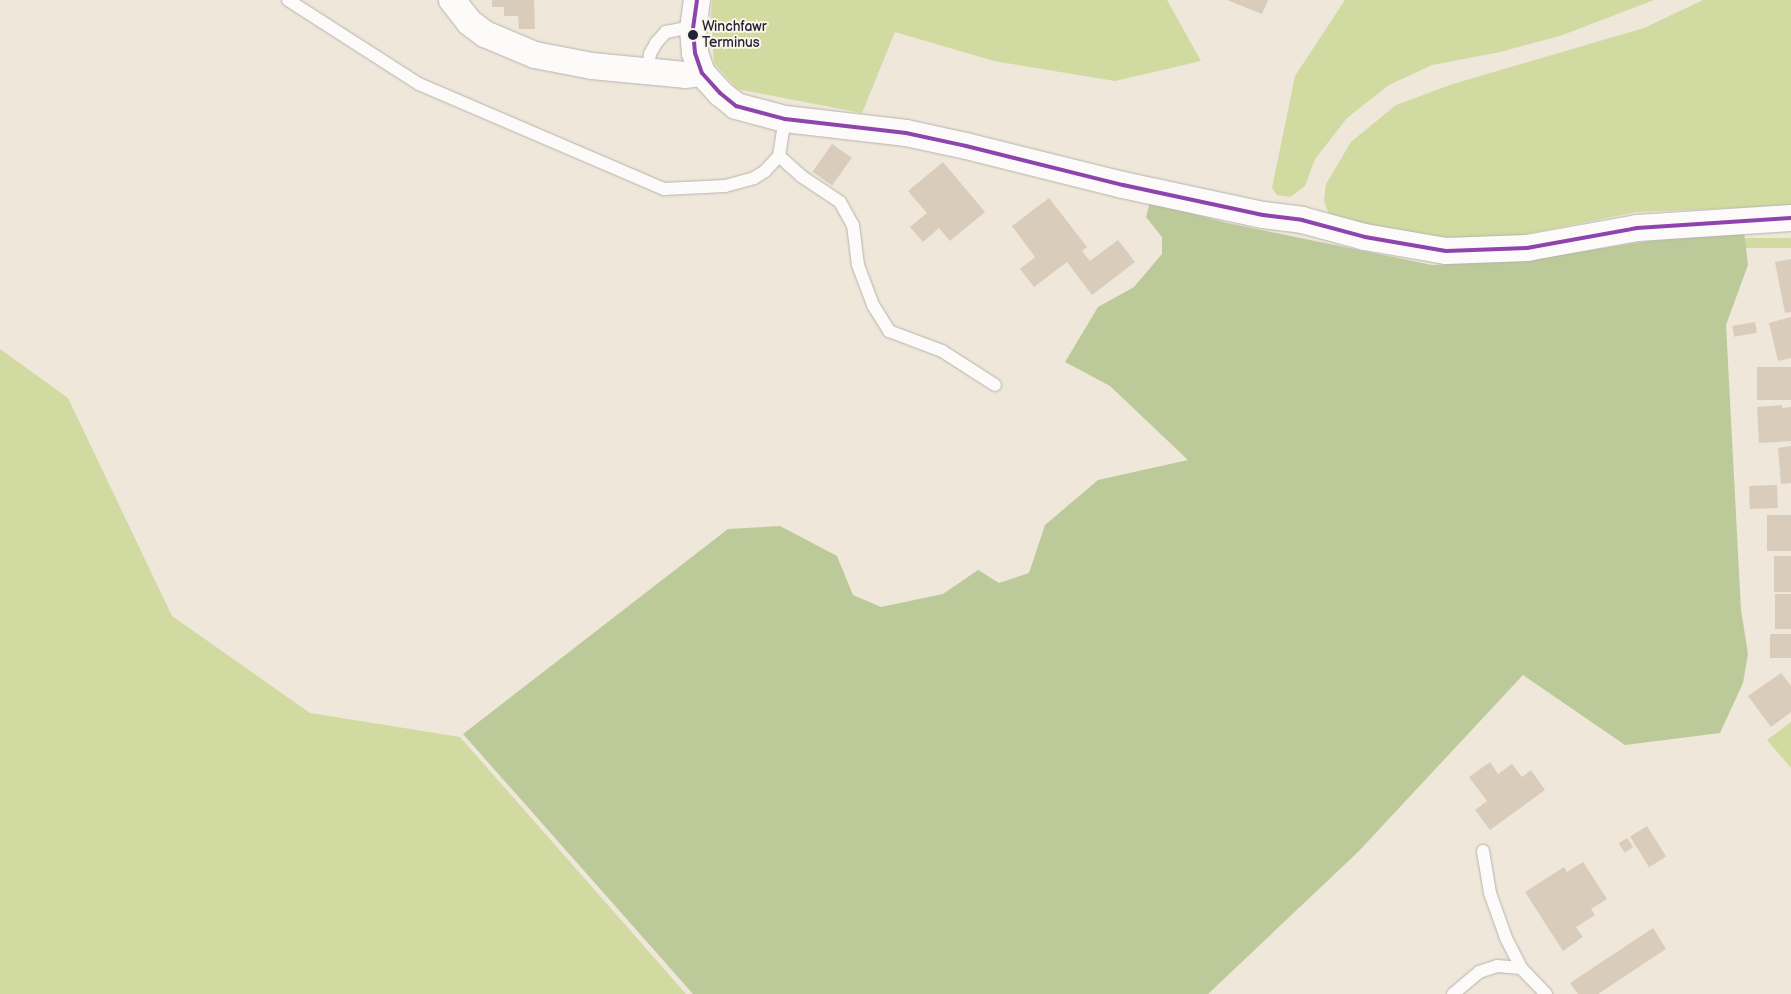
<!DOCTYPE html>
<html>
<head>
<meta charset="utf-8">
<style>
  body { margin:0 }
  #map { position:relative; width:1791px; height:994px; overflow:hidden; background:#eee7da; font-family:"Balsamiq Sans",sans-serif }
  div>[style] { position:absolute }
  .green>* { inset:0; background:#d1daa1; transform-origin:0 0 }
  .forest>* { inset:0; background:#bcca9a }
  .building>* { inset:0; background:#daccbb; transform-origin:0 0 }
  .roads { filter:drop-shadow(0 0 1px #b7b3ad) drop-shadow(0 0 1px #b7b3ad) }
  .service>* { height:12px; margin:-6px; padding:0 6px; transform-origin:6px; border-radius:6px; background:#fcfbf9 }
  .minor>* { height:26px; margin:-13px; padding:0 13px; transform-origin:13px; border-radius:13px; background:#fcfbf9 }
  .bus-1>* { height:4px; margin:-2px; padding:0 2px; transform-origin:2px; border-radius:2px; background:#8e44ad }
  .dots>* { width:14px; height:14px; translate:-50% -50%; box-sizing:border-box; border:2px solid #fcf5e5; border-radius:50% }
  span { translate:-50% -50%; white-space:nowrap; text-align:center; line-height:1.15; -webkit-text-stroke:4px #fcf5e5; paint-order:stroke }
  .bus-label { font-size:14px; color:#22223b }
  .left { translate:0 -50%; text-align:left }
</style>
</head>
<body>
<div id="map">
  <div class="green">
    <div style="clip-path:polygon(712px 0,1167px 0,1201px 61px,1115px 81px,994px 61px,895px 32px,862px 113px,737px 89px,714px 63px,711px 15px)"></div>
    <div style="clip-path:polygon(1345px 0,1654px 0,1560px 36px,1500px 52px,1432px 65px,1389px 85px,1347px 118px,1315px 159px,1305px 186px,1290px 197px,1277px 195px,1272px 188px,1295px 76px)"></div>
    <div style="clip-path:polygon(1703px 0,1791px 0,1791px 206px,1637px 212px,1522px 235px,1469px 239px,1412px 234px,1353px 224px,1329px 214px,1324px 201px,1326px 184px,1351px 142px,1396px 105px,1453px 84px,1644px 28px)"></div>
    <div style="left:1791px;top:238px;width:10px;height:46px;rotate:90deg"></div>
    <div style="clip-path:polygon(0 349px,68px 398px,172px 616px,310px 713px,460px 737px,686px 994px,0 994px)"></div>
    <div style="clip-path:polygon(1791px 722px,1791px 768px,1767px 740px)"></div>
  </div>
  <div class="forest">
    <div style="clip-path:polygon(1150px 202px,1227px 223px,1432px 265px,1528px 260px,1648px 241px,1744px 232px,1748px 265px,1726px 325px,1741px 610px,1748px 654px,1743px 683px,1720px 733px,1625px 745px,1523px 675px,1358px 852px,1208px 994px,693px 994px,463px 734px,728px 529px,780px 526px,837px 556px,853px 595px,881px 607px,943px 594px,978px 570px,999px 583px,1029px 573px,1045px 525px,1098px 480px,1188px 460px,1110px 386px,1065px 362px,1098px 307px,1134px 287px,1162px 254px,1162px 237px,1146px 217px)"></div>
  </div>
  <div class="building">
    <div style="clip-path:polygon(492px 0,534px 0,535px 29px,519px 29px,518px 16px,504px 16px,504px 7px,492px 7px)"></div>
    <div style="clip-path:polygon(1227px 0,1268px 0,1262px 14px)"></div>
    <div style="left:832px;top:144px;width:24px;height:34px;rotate:35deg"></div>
    <div style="clip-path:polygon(943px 162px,985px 212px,950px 241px,939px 228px,923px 242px,910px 227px,927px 213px,908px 191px)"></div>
    <div style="clip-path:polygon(1049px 198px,1087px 247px,1082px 251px,1090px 261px,1118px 240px,1135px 262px,1092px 295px,1067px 262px,1034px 287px,1020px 269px,1035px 257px,1012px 226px)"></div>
    <div style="clip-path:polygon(1791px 259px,1791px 312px,1785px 313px,1775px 262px)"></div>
    <div style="clip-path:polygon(1791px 317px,1791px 358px,1778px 361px,1769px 323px)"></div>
    <div style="left:1755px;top:322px;width:11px;height:23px;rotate:80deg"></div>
    <div style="left:1791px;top:367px;width:33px;height:34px;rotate:90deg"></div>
    <div style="clip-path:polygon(1782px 405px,1782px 408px,1791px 407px,1791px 441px,1759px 443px,1757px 407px)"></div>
    <div style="clip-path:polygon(1791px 446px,1791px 483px,1781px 484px,1778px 448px)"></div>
    <div style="left:1777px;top:485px;width:23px;height:28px;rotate:88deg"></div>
    <div style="left:1791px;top:515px;width:36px;height:24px;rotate:90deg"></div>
    <div style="left:1774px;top:556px;width:17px;height:36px"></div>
    <div style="left:1791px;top:594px;width:35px;height:16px;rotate:90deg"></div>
    <div style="left:1791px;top:634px;width:24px;height:21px;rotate:90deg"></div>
    <div style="clip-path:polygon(1781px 673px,1791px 686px,1791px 712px,1771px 727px,1748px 696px)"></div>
    <div style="clip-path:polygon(1490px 762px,1498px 774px,1512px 764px,1522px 777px,1531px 770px,1545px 790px,1490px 830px,1475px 810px,1487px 801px,1469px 777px)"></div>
    <div style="left:1647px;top:826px;width:36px;height:20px;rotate:58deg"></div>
    <div style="left:1627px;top:838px;width:11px;height:10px;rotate:56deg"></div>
    <div style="clip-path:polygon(1583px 862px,1607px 899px,1591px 909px,1595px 915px,1576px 927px,1583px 937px,1563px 951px,1525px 892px,1564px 867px,1567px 872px)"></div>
    <div style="clip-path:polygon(1653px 928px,1666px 949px,1598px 994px,1578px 994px,1570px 983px)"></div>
  </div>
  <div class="roads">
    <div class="service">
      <div style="left:288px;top:0;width:156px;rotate:32.7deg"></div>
      <div style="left:419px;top:84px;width:267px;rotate:23.2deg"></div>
      <div style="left:664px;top:189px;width:61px;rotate:-2.8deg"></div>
      <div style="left:725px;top:186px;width:30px;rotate:-15deg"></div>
      <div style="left:754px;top:178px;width:13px;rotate:-32deg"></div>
      <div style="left:765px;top:171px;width:21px;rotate:-47deg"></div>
      <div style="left:779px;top:156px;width:37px;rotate:-81deg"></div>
      <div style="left:648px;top:72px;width:18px;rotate:-84deg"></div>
      <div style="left:650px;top:54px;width:13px;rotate:-61deg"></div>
      <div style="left:656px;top:43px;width:15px;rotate:-48deg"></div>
      <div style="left:666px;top:32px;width:15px;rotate:-11deg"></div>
      <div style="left:681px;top:29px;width:12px;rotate:5deg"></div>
      <div style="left:779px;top:156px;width:30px;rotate:42deg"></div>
      <div style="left:801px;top:176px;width:47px;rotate:33.7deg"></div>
      <div style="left:840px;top:202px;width:26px;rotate:61deg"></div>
      <div style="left:853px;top:225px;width:40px;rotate:82.9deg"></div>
      <div style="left:858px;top:265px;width:43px;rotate:69.4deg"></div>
      <div style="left:873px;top:305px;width:31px;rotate:58deg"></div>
      <div style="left:889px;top:331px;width:57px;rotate:20.7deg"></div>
      <div style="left:942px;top:351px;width:63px;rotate:32.7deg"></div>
      <div style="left:1483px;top:851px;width:43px;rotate:80.5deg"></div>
      <div style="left:1490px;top:893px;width:48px;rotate:70.4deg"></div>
      <div style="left:1506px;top:938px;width:34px;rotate:63deg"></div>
      <div style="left:1521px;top:968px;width:36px;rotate:46deg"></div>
      <div style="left:1453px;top:994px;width:34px;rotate:-40deg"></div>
      <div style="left:1479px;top:972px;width:19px;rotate:-18deg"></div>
      <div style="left:1497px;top:966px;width:24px;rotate:5deg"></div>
    </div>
    <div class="minor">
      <div style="left:452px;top:0;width:28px;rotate:52deg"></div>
      <div style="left:469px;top:22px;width:20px;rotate:37deg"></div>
      <div style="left:485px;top:34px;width:54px;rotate:22.8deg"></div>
      <div style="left:535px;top:55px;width:58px;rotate:10.9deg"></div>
      <div style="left:592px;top:66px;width:93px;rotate:5.5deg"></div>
      <div style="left:685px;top:75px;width:17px;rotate:-7deg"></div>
      <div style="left:697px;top:0;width:30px;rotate:98deg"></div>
      <div style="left:693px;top:30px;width:23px;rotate:85deg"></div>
      <div style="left:695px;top:53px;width:21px;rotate:71deg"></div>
      <div style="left:702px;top:73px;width:27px;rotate:48deg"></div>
      <div style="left:720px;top:93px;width:21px;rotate:39deg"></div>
      <div style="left:736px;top:106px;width:51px;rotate:14.9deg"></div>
      <div style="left:785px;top:119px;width:122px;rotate:6.6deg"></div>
      <div style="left:906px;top:133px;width:61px;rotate:12.2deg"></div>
      <div style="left:966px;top:146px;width:162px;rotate:14deg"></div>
      <div style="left:1123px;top:185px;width:143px;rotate:12.1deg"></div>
      <div style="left:1263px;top:215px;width:39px;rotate:7deg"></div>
      <div style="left:1302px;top:220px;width:65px;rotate:15.1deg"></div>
      <div style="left:1365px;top:237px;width:82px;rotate:9.8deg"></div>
      <div style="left:1446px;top:251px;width:81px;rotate:-2.1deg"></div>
      <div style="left:1527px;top:248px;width:112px;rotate:-10.3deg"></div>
      <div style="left:1637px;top:228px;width:154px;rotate:-3.7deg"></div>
    </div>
  </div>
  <div class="bus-1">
    <div style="left:697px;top:0;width:30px;rotate:98deg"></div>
    <div style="left:693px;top:30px;width:23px;rotate:85deg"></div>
    <div style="left:695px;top:53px;width:21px;rotate:71deg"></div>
    <div style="left:702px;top:73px;width:27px;rotate:48deg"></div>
    <div style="left:720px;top:93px;width:21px;rotate:39deg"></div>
    <div style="left:736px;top:106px;width:51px;rotate:14.9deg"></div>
    <div style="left:785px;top:119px;width:122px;rotate:6.6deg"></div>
    <div style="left:906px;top:133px;width:61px;rotate:12.2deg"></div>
    <div style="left:966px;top:146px;width:162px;rotate:14deg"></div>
    <div style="left:1123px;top:185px;width:143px;rotate:12.1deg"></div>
    <div style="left:1263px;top:215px;width:39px;rotate:7deg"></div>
    <div style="left:1302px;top:220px;width:65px;rotate:15.1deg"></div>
    <div style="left:1365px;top:237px;width:82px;rotate:9.8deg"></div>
    <div style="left:1446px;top:251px;width:81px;rotate:-2.1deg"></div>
    <div style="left:1527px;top:248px;width:112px;rotate:-10.3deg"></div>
    <div style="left:1637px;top:228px;width:154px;rotate:-3.7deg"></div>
  </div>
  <div class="dots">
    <div style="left:693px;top:35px;background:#22223b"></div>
  </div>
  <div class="bus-label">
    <span class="left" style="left:702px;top:35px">Winchfawr<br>Terminus</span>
  </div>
</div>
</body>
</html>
